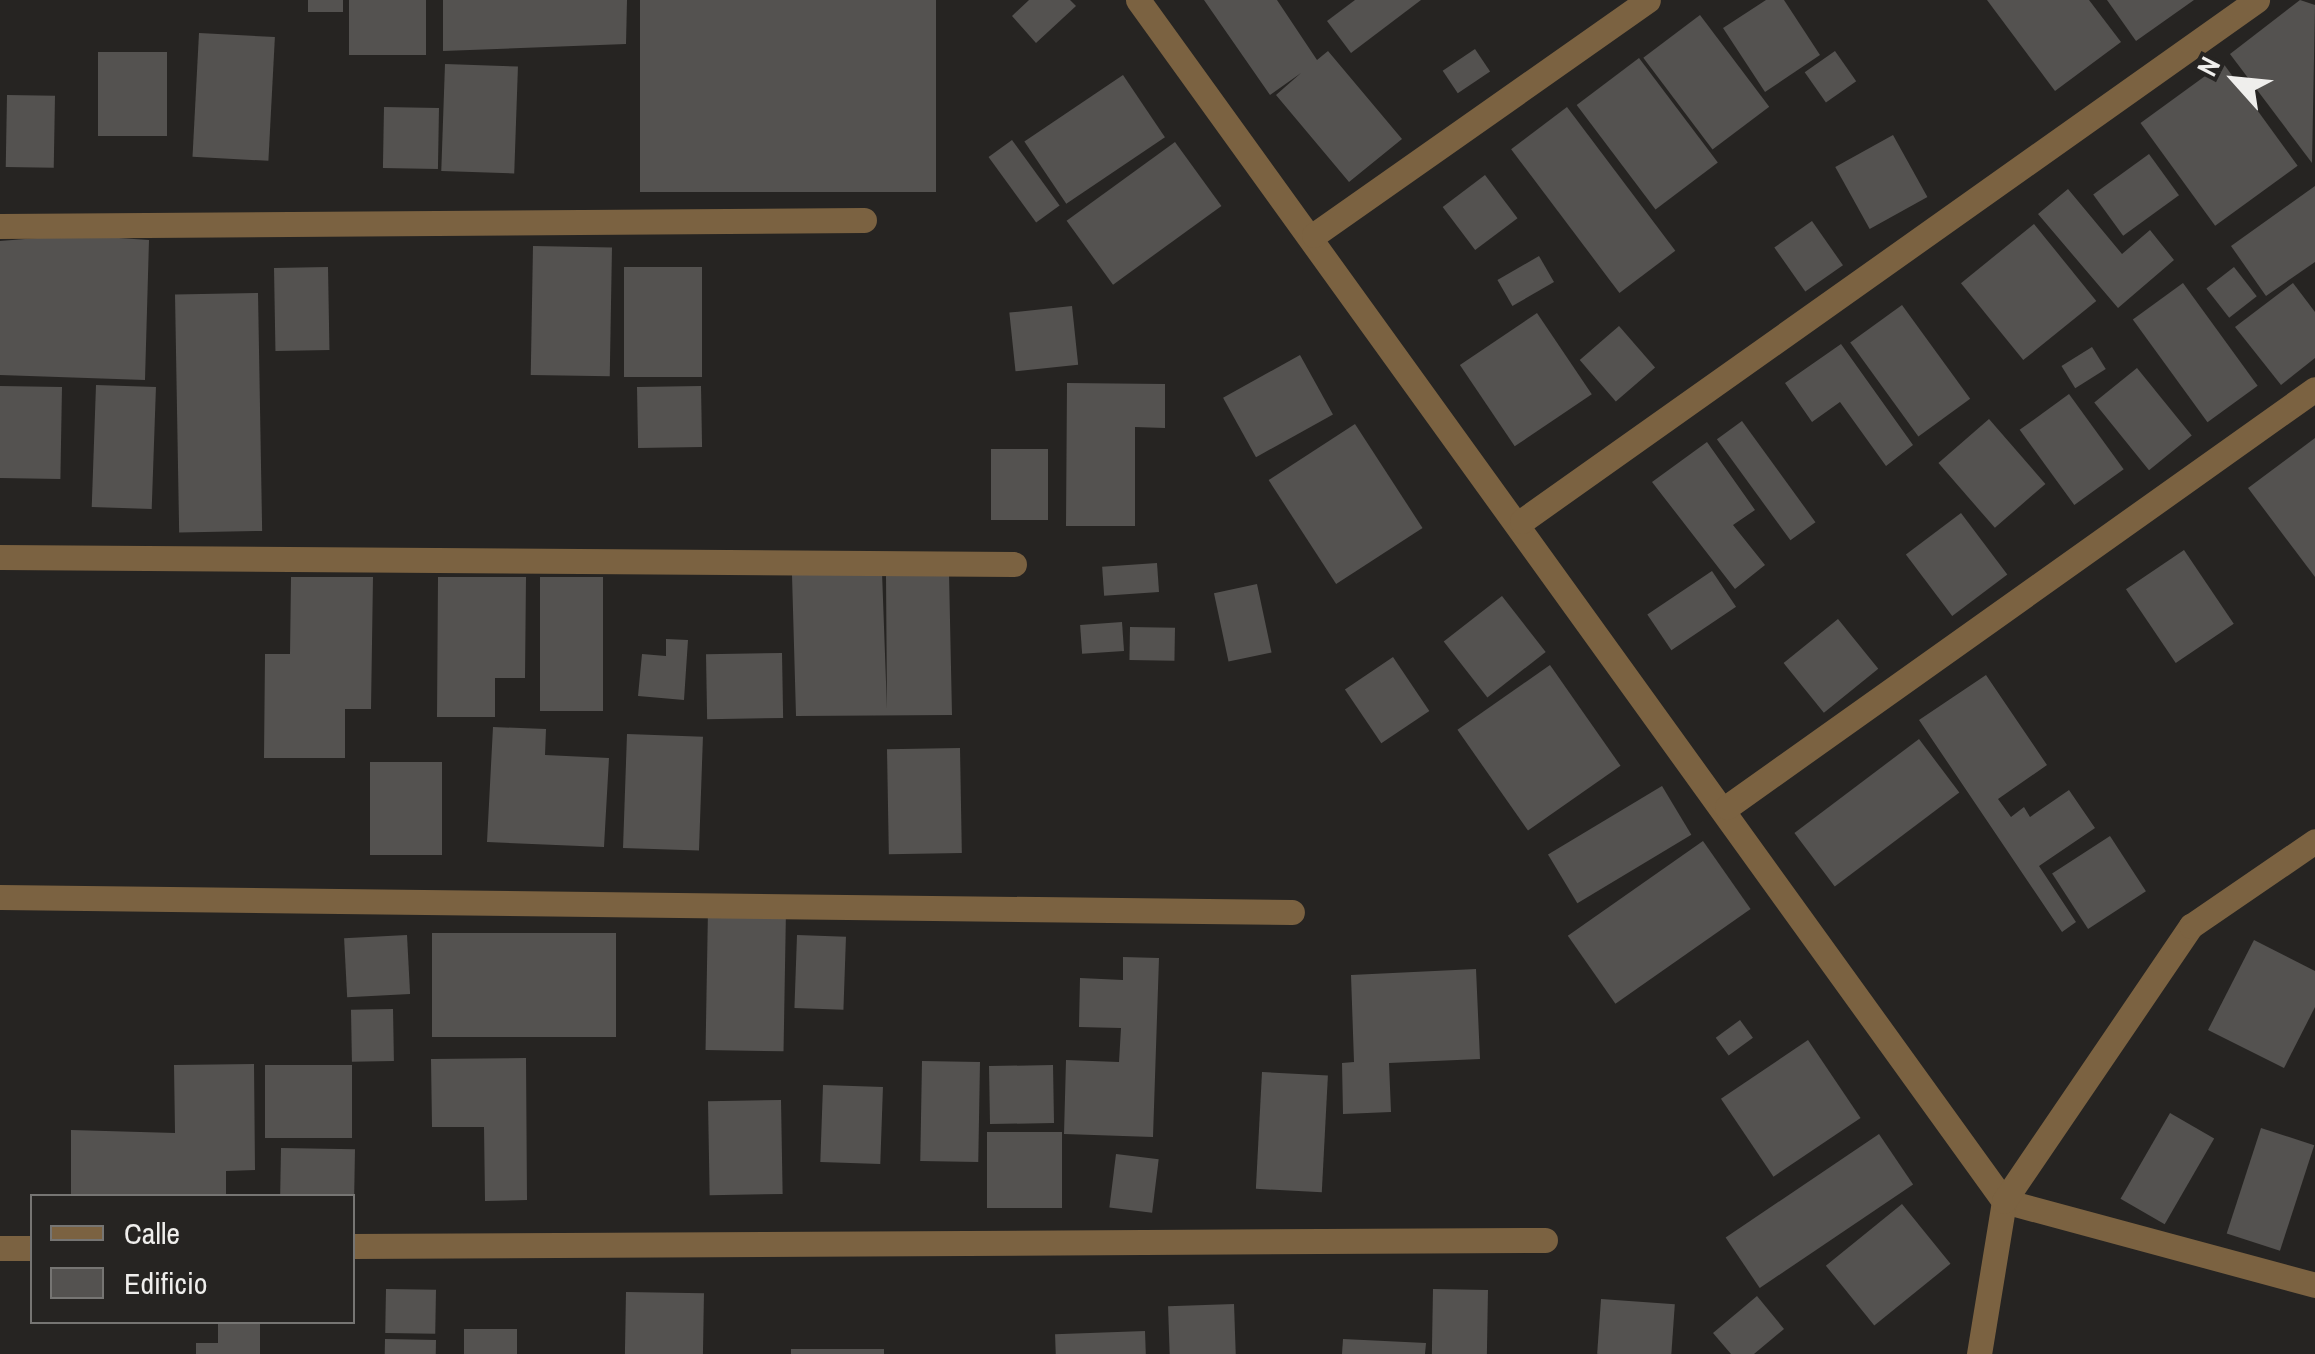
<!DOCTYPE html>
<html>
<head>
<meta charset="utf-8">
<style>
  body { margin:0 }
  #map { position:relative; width:2315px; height:1354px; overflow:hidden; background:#262422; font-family:"Archivo Narrow",sans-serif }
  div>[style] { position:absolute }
  .building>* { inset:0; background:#545250; transform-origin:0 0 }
  .street>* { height:25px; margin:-12.5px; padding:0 12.5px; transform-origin:12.5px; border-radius:12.5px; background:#7b6241 }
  span { translate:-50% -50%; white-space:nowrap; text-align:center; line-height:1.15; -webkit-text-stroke:10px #262422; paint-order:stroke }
  .legend { position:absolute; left:30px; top:1194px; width:325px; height:130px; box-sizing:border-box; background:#262422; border:2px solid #767573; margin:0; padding:12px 18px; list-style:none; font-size:30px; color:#efeeec }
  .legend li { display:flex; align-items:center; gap:20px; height:50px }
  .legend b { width:50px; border:2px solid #767573 }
  .north { position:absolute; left:2185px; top:30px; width:100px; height:100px; -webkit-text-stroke:8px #262422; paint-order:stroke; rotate:297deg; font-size:28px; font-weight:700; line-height:40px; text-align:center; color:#efeeec }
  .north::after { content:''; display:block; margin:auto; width:35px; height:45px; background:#efeeec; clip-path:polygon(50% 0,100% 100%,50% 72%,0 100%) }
</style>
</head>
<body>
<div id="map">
  <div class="building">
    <div style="left:308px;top:0;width:35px;height:12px"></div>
    <div style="left:349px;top:0;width:77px;height:55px"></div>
    <div style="clip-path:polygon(443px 0,627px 0,626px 44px,443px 51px)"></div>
    <div style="left:640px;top:0;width:296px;height:192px"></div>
    <div style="clip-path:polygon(1029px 0,1070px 0,1076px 6px,1036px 43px,1012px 16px)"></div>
    <div style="clip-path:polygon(1204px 0,1277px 0,1317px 60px,1328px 51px,1402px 139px,1349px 182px,1276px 95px,1301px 73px,1270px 95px)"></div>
    <div style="clip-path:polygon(1355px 0,1421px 0,1351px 53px,1327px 21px)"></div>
    <div style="clip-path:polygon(1766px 0,1784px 0,1820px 55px,1765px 92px,1723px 28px)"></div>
    <div style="clip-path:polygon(1987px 0,2089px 0,2121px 42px,2055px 91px)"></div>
    <div style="clip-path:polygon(2107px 0,2194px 0,2136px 41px)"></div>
    <div style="clip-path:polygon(2300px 0,2315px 5px,2312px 163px,2230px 54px)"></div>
    <div style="left:1700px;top:15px;width:115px;height:71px;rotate:53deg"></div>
    <div style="left:199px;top:33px;width:76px;height:124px;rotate:3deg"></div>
    <div style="left:1475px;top:49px;width:27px;height:39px;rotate:56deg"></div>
    <div style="left:1835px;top:51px;width:37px;height:37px;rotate:55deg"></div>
    <div style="left:98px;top:52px;width:69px;height:84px"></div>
    <div style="left:1639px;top:58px;width:131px;height:78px;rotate:53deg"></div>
    <div style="left:2223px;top:63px;width:127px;height:102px;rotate:54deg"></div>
    <div style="left:445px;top:64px;width:73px;height:107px;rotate:2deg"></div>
    <div style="left:1123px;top:75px;width:75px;height:119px;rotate:56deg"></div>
    <div style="left:7px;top:95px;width:48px;height:72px;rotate:1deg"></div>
    <div style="left:384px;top:107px;width:55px;height:61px;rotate:1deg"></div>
    <div style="left:1567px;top:107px;width:180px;height:70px;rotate:53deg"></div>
    <div style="left:1893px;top:135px;width:71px;height:66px;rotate:61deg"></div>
    <div style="left:1012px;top:140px;width:81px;height:29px;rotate:54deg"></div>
    <div style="left:1175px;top:142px;width:79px;height:134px;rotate:54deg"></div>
    <div style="left:2149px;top:154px;width:51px;height:69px;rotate:54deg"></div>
    <div style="left:1485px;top:175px;width:54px;height:53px;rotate:53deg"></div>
    <div style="clip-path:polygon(2315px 186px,2315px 262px,2266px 296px,2231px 246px)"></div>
    <div style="clip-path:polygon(2068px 189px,2122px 254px,2150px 230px,2174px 260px,2118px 308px,2038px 214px)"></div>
    <div style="left:1812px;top:221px;width:54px;height:46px;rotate:55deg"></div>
    <div style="left:2034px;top:224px;width:99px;height:94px;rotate:51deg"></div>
    <div style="clip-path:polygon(74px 235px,149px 240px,145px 380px,0 375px,0 241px)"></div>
    <div style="left:533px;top:246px;width:79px;height:129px;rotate:1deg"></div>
    <div style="left:1539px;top:256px;width:30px;height:48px;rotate:60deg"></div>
    <div style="left:328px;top:267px;width:83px;height:54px;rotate:89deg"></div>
    <div style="left:624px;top:267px;width:78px;height:110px"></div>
    <div style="left:2234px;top:267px;width:37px;height:35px;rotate:52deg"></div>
    <div style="left:2183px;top:283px;width:127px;height:62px;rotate:54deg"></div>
    <div style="clip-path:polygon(2293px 283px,2315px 312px,2315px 358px,2281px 385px,2235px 327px)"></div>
    <div style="left:258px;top:293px;width:238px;height:83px;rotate:89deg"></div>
    <div style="left:1902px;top:305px;width:116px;height:64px;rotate:54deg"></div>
    <div style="left:1072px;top:306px;width:59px;height:63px;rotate:84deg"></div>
    <div style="left:1537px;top:313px;width:98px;height:93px;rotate:56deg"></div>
    <div style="left:1619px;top:326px;width:55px;height:52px;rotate:49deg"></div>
    <div style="clip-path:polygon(1841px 344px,1913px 445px,1886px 466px,1840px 402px,1812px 422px,1785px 383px)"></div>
    <div style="left:2092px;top:347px;width:26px;height:36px;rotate:58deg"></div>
    <div style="left:1300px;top:355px;width:68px;height:88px;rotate:61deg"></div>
    <div style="left:2137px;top:368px;width:87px;height:55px;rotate:51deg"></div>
    <div style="clip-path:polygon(1067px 383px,1165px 384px,1165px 428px,1135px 427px,1135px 526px,1066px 526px)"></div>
    <div style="left:96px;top:385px;width:60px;height:122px;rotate:2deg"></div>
    <div style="left:0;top:386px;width:62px;height:92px;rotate:1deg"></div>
    <div style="left:701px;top:386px;width:61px;height:64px;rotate:89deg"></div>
    <div style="left:2069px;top:394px;width:93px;height:61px;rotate:54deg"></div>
    <div style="left:1989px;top:419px;width:86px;height:67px;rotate:49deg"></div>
    <div style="left:1742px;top:421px;width:125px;height:31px;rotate:54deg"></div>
    <div style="left:1355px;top:424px;width:124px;height:103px;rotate:57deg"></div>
    <div style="clip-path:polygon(2315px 438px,2315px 577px,2248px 488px)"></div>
    <div style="clip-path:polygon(1707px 442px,1755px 510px,1733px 525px,1765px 565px,1735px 589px,1652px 482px)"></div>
    <div style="left:991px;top:449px;width:57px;height:71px"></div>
    <div style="left:1961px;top:513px;width:77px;height:69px;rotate:53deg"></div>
    <div style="left:2184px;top:550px;width:89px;height:70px;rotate:56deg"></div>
    <div style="left:1157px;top:563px;width:29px;height:55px;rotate:86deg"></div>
    <div style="left:1712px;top:571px;width:43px;height:78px;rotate:56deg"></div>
    <div style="clip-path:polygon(882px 572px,887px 709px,886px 575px,949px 573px,952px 715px,796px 716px,792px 575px)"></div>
    <div style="clip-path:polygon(291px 577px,373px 577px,371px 709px,345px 709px,345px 758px,264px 758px,265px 654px,290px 654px)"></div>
    <div style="clip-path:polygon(438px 577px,526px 577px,525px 678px,495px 678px,495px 717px,437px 717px)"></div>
    <div style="left:540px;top:577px;width:63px;height:134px"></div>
    <div style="left:1257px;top:584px;width:70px;height:44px;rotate:78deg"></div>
    <div style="left:1502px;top:596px;width:71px;height:74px;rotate:52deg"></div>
    <div style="left:1838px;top:619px;width:64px;height:70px;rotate:51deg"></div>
    <div style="left:1122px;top:622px;width:29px;height:42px;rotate:86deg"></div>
    <div style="left:1130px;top:627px;width:45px;height:33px;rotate:1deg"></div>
    <div style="clip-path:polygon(666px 639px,688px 640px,684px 700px,638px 696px,642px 654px,666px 656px)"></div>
    <div style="left:782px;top:653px;width:65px;height:76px;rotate:89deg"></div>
    <div style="left:1393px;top:657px;width:65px;height:58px;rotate:56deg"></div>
    <div style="left:1550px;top:665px;width:123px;height:113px;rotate:55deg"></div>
    <div style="clip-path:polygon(1986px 675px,2047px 765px,1998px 799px,2011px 817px,2024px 807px,2030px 817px,2069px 790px,2095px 828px,2039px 866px,2076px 922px,2062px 932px,1919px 720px)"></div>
    <div style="clip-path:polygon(493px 727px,546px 729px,545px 755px,609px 758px,604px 847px,487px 842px)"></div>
    <div style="left:627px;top:734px;width:76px;height:114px;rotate:2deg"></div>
    <div style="left:1919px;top:739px;width:67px;height:156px;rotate:53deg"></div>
    <div style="left:960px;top:748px;width:105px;height:73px;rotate:89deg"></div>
    <div style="left:370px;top:762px;width:72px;height:93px"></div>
    <div style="left:1662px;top:786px;width:57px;height:133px;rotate:59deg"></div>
    <div style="left:2110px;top:836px;width:66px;height:69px;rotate:57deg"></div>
    <div style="left:1703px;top:841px;width:83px;height:165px;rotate:55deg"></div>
    <div style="left:708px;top:909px;width:78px;height:141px;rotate:1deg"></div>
    <div style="left:616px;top:933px;width:104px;height:184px;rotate:90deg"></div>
    <div style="left:407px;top:935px;width:59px;height:63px;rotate:87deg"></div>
    <div style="left:797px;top:935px;width:49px;height:73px;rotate:2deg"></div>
    <div style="clip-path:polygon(2254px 940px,2315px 971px,2315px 1007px,2284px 1068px,2208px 1030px)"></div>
    <div style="clip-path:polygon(1123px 957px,1159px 958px,1153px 1137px,1064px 1134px,1066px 1060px,1119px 1062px,1121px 1028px,1079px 1027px,1080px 978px,1123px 980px)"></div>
    <div style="clip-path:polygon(1476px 969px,1480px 1059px,1389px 1063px,1391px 1112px,1343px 1114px,1342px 1063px,1354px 1062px,1351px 975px)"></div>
    <div style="left:393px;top:1009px;width:52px;height:42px;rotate:89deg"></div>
    <div style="left:1740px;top:1020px;width:22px;height:30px;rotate:54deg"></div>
    <div style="left:1808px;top:1040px;width:94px;height:105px;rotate:56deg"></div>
    <div style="clip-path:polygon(526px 1058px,527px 1200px,485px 1201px,484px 1127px,432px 1127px,431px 1059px)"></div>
    <div style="left:922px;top:1061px;width:58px;height:100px;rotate:1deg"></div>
    <div style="clip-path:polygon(254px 1064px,255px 1170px,226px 1171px,226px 1196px,71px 1196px,71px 1130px,175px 1133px,174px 1065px)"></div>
    <div style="left:265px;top:1065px;width:87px;height:73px"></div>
    <div style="left:1053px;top:1065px;width:58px;height:64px;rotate:89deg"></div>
    <div style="left:1262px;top:1072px;width:66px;height:117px;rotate:3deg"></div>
    <div style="left:823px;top:1085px;width:60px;height:77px;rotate:2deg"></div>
    <div style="left:781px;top:1100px;width:94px;height:73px;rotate:89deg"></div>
    <div style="left:2170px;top:1113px;width:51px;height:99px;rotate:30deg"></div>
    <div style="left:2261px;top:1128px;width:56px;height:111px;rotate:18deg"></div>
    <div style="left:987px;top:1132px;width:75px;height:76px"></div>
    <div style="left:1879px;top:1134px;width:61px;height:185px;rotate:56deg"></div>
    <div style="left:281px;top:1148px;width:74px;height:48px;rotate:1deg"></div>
    <div style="left:1116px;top:1154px;width:43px;height:54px;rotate:7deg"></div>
    <div style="left:1902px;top:1204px;width:77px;height:98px;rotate:51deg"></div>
    <div style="left:386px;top:1289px;width:50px;height:44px;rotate:1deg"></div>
    <div style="left:1433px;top:1289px;width:55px;height:65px;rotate:1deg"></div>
    <div style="left:626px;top:1292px;width:78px;height:62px;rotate:1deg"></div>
    <div style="clip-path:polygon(1757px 1296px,1784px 1329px,1754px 1354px,1731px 1354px,1713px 1333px)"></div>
    <div style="left:1601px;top:1299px;width:74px;height:55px;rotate:4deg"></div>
    <div style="left:1234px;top:1304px;width:50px;height:66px;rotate:88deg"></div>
    <div style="clip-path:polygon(218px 1322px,260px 1322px,260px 1354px,196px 1354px,196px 1343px,218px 1343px)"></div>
    <div style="left:464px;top:1329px;width:53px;height:25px"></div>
    <div style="left:1145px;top:1331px;width:23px;height:90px;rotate:88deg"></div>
    <div style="left:385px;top:1339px;width:51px;height:15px;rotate:1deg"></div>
    <div style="clip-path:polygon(1343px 1339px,1426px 1343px,1425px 1354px,1342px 1354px)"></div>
    <div style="left:791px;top:1349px;width:93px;height:5px"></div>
  </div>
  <div class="street">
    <div style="left:1138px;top:0;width:1481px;rotate:54.21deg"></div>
    <div style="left:2004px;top:1201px;width:322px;rotate:15.1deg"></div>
    <div style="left:0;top:226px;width:864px;rotate:-0.4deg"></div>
    <div style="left:1314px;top:235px;width:408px;rotate:-35.1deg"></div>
    <div style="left:1522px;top:521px;width:901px;rotate:-35.33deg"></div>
    <div style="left:0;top:557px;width:1014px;rotate:0.4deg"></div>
    <div style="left:1727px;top:807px;width:721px;rotate:-35.41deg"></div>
    <div style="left:0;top:897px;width:1292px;rotate:0.67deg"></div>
    <div style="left:352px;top:1246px;width:1193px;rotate:-0.29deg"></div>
    <div style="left:0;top:1248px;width:32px"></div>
    <div style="left:1979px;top:1354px;width:155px;rotate:-80.7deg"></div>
    <div style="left:2004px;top:1201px;width:333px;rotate:-55.8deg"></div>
    <div style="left:2191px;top:926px;width:150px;rotate:-34.4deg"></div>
  </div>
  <ul class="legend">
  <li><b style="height:12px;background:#7b6241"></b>Calle</li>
  <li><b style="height:28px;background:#545250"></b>Edificio</li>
  </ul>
  <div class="north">N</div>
</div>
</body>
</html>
